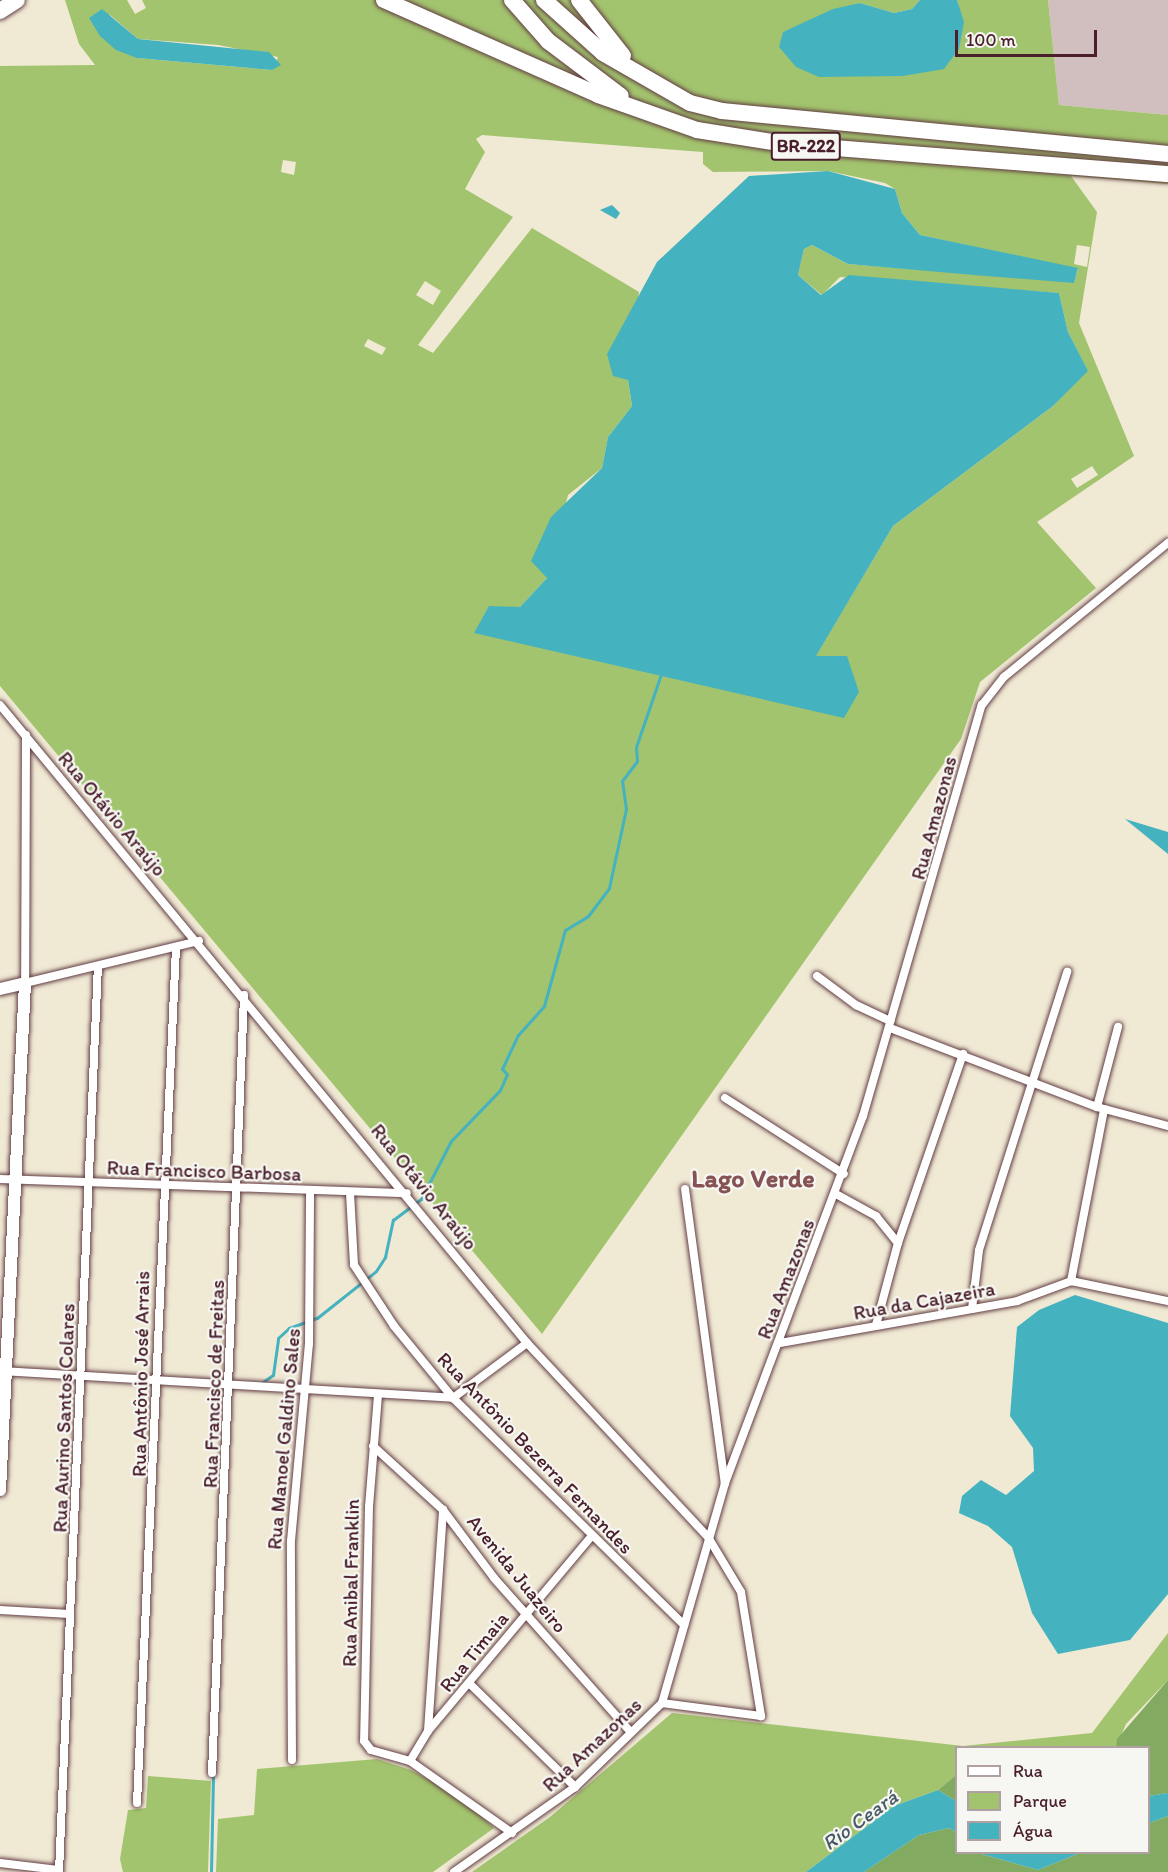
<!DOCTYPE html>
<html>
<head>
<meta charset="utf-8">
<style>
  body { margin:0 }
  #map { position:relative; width:1168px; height:1872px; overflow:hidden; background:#f0e9d4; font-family:Itim,sans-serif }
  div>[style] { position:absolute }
  .industrial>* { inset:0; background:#d1bfbf }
  .green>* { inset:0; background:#a3c46e }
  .forest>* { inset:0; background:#82aa61 }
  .water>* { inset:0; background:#44b2bf }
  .stream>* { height:3px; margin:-1.5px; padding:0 1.5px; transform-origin:1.5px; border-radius:1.5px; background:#44b2bf }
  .roads { filter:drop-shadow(0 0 2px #633d44) drop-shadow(0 0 2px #633d44) }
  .street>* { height:8px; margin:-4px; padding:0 4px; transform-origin:4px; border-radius:4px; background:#fff }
  .secondary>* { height:12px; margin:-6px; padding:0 6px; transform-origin:6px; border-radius:6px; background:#fff }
  .highway>* { height:16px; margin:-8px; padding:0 8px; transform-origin:8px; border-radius:8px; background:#fff }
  span { translate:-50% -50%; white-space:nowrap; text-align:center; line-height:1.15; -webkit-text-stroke:4.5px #f6f6f2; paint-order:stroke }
  .shield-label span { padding:2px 4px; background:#f6f6f2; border:2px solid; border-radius:4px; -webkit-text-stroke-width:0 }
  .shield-label { font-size:18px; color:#4a1f2b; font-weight:700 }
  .street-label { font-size:20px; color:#4a1f2b }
  .water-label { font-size:21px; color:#485a66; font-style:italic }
  .district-label { font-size:26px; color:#865253; font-weight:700 }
  .legend { position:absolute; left:955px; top:1746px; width:195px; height:108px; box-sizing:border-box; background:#f6f6f2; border:2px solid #b1a0a2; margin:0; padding:8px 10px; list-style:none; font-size:18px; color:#4a1f2b }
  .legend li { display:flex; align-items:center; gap:12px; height:30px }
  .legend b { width:30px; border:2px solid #b1a0a2 }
  .scale { position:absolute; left:955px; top:30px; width:142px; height:27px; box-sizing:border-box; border:3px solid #4a1f2b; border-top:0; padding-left:8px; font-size:18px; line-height:21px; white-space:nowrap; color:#4a1f2b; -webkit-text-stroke:4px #f6f6f2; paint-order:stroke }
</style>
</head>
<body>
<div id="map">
  <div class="industrial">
    <div style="clip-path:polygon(1048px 0,1168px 0,1168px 115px,1059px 105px)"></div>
  </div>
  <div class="green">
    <div style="clip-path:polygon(evenodd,65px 0,127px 0,135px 14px,146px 8px,142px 0,920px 0,912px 9px,894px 13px,860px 3px,783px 32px,959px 6px,957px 0,1048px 0,1059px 105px,1168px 115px,1168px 184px,1071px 176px,1097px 212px,1079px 323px,1134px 456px,1037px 522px,1096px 588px,980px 682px,961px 739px,542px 1334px,0 686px,0 66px,95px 65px,79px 44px,65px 0,109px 14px,138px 39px,218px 45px,278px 57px,272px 70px,137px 58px,109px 14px,65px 0,482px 135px,703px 152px,703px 164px,713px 172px,828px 171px,885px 183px,895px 189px,902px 213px,920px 235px,1078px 269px,1074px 282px,848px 264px,812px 245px,804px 249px,798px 275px,822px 295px,840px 277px,1059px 293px,1068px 332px,1087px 370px,1053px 406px,893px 526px,815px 657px,520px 607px,547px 578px,568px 495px,602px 468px,608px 437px,632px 406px,628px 380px,639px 292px,532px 228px,433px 353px,418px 345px,513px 217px,465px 189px,485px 152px,476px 139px,482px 135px,65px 0,283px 160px,296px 162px,294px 175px,281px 172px,283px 160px,65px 0,1077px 245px,1090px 247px,1087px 267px,1074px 264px,1077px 245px,65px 0,425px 281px,441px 291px,433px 305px,416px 295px,425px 281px,65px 0,368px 339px,386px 348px,382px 355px,364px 346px,368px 339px,65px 0,1092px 466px,1098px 475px,1077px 488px,1071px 479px,1092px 466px)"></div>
    <div style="clip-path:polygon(1168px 1633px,1168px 1680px,1126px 1724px,1116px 1747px,956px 1748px,956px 1775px,938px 1790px,894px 1806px,806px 1872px,472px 1872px,550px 1817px,672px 1713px,963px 1746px,1092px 1733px)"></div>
    <div style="clip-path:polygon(377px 1759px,411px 1770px,460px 1797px,494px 1828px,433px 1872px,216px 1872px,218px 1819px,254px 1815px,257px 1769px)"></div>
    <div style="clip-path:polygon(148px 1776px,211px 1781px,208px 1872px,123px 1872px,120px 1859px,128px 1810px,146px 1808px)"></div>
  </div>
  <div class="forest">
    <div style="clip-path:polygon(1168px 1680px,1168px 1793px,1149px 1796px,1148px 1748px,1116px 1748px,1117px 1739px)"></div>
    <div style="clip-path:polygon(956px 1775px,956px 1801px,938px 1790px)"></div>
    <div style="clip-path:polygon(1168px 1816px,1168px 1872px,864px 1872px,919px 1835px,949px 1828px,956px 1832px,956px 1852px,978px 1853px,1038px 1870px,1080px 1853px,1148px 1852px,1149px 1823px)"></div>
  </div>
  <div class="water">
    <div style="clip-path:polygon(920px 0,957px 0,959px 6px,964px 22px,959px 49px,944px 69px,903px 76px,819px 77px,796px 67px,779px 47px,783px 32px,833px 9px,860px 3px,894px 13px,912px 9px)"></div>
    <div style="clip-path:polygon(102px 9px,138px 39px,269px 52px,281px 65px,272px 70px,137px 58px,116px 50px,100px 36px,89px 18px)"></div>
    <div style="clip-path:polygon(828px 171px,895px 189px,902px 213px,920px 235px,1078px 268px,1074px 283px,974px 275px,848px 264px,812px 245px,804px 249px,798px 275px,821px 295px,849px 275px,1059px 293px,1068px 332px,1088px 371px,1053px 406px,893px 526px,816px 656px,847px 656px,859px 692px,844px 718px,474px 633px,489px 606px,520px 607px,547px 578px,531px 561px,551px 517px,602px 468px,608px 437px,632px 406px,628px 380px,613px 376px,607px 354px,657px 262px,749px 176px)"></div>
    <div style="clip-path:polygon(612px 205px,620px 213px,616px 219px,600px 210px)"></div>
    <div style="clip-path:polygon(1125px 819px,1168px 832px,1168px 854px)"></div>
    <div style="clip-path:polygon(1075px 1295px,1168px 1323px,1168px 1594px,1130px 1640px,1058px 1654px,1032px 1613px,1012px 1547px,988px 1526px,959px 1513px,962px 1496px,981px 1480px,1006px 1495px,1034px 1471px,1033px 1448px,1010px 1416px,1017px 1327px,1039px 1310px)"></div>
    <div style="clip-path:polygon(938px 1790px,956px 1801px,956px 1832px,949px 1828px,919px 1835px,864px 1872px,806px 1872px,894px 1806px)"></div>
    <div style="clip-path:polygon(1168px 1793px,1168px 1816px,1149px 1823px,1149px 1796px)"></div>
    <div style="clip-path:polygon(978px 1853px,1080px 1853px,1038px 1870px)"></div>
  </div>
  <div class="stream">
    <div style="left:260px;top:1384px;width:16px;rotate:-35deg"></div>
    <div style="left:273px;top:1375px;width:37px;rotate:-82deg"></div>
    <div style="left:278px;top:1338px;width:15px;rotate:-42deg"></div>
    <div style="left:289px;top:1328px;width:30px;rotate:-20deg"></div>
    <div style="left:317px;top:1318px;width:75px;rotate:-38.5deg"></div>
    <div style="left:376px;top:1271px;width:17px;rotate:-57deg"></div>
    <div style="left:385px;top:1257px;width:38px;rotate:-78deg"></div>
    <div style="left:393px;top:1220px;width:35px;rotate:-37deg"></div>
    <div style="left:421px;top:1199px;width:65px;rotate:-62.7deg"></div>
    <div style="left:451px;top:1141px;width:71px;rotate:-46.1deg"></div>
    <div style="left:500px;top:1090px;width:17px;rotate:-66deg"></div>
    <div style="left:507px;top:1074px;width:7px;rotate:-135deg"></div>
    <div style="left:502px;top:1069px;width:38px;rotate:-65deg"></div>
    <div style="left:518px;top:1035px;width:39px;rotate:-48deg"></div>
    <div style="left:544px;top:1006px;width:79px;rotate:-74.6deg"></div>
    <div style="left:565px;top:930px;width:27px;rotate:-31deg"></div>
    <div style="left:588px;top:916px;width:35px;rotate:-53deg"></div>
    <div style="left:609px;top:888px;width:81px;rotate:-77.9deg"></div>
    <div style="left:626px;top:809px;width:28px;rotate:-98deg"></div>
    <div style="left:622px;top:781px;width:25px;rotate:-53deg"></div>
    <div style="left:637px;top:761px;width:14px;rotate:-94deg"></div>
    <div style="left:636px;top:747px;width:77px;rotate:-71.1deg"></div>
    <div style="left:211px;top:1872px;width:97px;rotate:-88.8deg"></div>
  </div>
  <div class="roads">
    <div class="street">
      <div style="left:0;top:705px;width:828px;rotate:50.44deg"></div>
      <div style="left:527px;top:1343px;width:265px;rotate:47deg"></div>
      <div style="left:708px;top:1537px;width:64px;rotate:59deg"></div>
      <div style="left:741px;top:1592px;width:126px;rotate:80.8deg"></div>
      <div style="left:761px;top:1716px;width:100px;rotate:-172.5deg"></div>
      <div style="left:26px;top:735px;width:248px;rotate:90.2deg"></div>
      <div style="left:25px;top:983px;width:179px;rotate:-13.6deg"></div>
      <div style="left:817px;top:976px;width:49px;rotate:36.6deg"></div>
      <div style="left:856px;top:1005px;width:38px;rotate:25deg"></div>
      <div style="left:890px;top:1028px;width:222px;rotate:20.9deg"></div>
      <div style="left:1097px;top:1107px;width:73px;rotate:15deg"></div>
      <div style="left:725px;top:1098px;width:141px;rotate:32.6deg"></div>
      <div style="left:1097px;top:1107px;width:83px;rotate:-75.3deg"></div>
      <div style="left:0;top:1179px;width:407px;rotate:2deg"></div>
      <div style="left:685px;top:1189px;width:297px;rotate:82.3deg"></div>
      <div style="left:350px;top:1193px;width:72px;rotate:86.8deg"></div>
      <div style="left:354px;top:1265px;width:73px;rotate:56.7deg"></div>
      <div style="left:394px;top:1326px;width:93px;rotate:50.7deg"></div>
      <div style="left:453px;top:1398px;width:324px;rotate:44.5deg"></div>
      <div style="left:836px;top:1194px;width:46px;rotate:28.8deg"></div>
      <div style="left:876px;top:1216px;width:35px;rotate:51deg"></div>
      <div style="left:1071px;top:1281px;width:175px;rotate:-79.1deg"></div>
      <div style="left:972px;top:1309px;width:59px;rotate:-83.2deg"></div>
      <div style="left:979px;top:1250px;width:292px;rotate:-72.4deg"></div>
      <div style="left:876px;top:1325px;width:85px;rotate:-75deg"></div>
      <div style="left:898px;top:1243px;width:200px;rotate:-71deg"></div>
      <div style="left:780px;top:1343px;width:241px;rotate:-10deg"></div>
      <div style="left:1017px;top:1301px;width:58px;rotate:-20.3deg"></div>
      <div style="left:1071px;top:1281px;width:99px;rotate:11.7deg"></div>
      <div style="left:1px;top:1371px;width:453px;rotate:3.4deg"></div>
      <div style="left:453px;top:1398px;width:92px;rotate:-36.6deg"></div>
      <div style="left:378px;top:1395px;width:111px;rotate:94.6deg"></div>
      <div style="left:369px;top:1506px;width:235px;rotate:91.2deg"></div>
      <div style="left:364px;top:1741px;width:11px;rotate:52deg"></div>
      <div style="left:371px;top:1750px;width:41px;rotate:15.8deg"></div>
      <div style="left:410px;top:1761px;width:125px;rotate:35.2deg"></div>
      <div style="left:373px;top:1446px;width:95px;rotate:42.4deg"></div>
      <div style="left:443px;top:1510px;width:85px;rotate:53.1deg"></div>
      <div style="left:494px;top:1578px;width:203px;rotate:48.4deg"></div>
      <div style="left:0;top:1610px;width:70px;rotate:3.3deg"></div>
      <div style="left:471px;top:1685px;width:146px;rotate:44.4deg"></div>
      <div style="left:428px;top:1731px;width:222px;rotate:-86.1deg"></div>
      <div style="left:292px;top:1760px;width:219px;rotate:-90.3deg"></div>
      <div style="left:291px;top:1541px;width:198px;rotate:-84.8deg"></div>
      <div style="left:309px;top:1344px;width:152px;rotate:-89.6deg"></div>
      <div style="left:410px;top:1761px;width:35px;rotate:-59deg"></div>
      <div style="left:428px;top:1731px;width:252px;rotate:-50deg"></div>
      <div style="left:212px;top:1773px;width:779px;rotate:-87.64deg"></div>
      <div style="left:137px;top:1803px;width:857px;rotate:-87.39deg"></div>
      <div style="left:0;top:1863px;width:59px;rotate:6.8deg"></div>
      <div style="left:59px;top:1872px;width:907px;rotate:-87.54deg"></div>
      <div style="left:454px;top:1872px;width:148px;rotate:-35.1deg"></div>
      <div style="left:575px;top:1787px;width:121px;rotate:-44deg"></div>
      <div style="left:662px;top:1703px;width:229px;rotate:-74deg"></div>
      <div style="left:725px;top:1483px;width:392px;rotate:-69.4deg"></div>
      <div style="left:863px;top:1116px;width:428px;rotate:-73.9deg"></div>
      <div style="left:982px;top:705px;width:36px;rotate:-52deg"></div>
      <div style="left:1004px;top:677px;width:212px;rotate:-39.3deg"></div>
    </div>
    <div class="secondary">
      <div style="left:0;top:989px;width:26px;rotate:-13deg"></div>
      <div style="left:25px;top:983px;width:508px;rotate:92.82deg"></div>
    </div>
    <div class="highway">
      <div style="left:384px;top:0;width:234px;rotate:23.9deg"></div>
      <div style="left:598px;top:95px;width:105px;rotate:19.5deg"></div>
      <div style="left:697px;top:130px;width:88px;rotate:9.1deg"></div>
      <div style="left:784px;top:144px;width:385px;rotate:4.5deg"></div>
      <div style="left:512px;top:0;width:55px;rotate:48.7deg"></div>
      <div style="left:548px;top:41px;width:91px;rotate:37deg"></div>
      <div style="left:544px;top:0;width:79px;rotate:41.9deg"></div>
      <div style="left:603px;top:53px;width:100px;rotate:29.9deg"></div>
      <div style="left:690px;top:103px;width:33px;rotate:14deg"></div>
      <div style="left:722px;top:111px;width:448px;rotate:5.5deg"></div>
      <div style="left:579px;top:0;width:71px;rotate:51.8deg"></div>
      <div style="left:0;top:11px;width:20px;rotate:-33deg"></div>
    </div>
  </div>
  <div class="shield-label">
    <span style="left:806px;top:146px">BR-222</span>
  </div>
  <div class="street-label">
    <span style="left:112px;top:814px;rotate:50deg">Rua Otávio Araújo</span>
    <span style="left:934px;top:818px;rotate:-75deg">Rua Amazonas</span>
    <span style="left:204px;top:1171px;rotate:2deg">Rua Francisco Barbosa</span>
    <span style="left:424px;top:1187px;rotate:51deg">Rua Otávio Araújo</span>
    <span style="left:786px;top:1279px;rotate:-69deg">Rua Amazonas</span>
    <span style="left:924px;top:1301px;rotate:-10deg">Rua da Cajazeira</span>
    <span style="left:141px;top:1374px;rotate:-89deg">Rua Antônio José Arrais</span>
    <span style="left:214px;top:1384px;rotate:-88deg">Rua Francisco de Freitas</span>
    <span style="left:64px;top:1418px;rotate:-88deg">Rua Aurino Santos Colares</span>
    <span style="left:284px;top:1439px;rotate:-85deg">Rua Manoel Galdino Sales</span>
    <span style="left:535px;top:1453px;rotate:46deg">Rua Antônio Bezerra Fernandes</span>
    <span style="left:517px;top:1574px;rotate:51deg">Avenida Juazeiro</span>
    <span style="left:351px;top:1583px;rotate:-89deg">Rua Anibal Franklin</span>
    <span style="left:474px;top:1652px;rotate:-51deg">Rua Timaia</span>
    <span style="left:592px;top:1745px;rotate:-43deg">Rua Amazonas</span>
  </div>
  <div class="water-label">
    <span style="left:860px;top:1820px;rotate:-36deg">Rio Ceará</span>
  </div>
  <div class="district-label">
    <span style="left:753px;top:1179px">Lago Verde</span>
  </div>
  <ul class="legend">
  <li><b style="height:8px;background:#fff"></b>Rua</li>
  <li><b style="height:16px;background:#a3c46e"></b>Parque</li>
  <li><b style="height:16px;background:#44b2bf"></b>Água</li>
  </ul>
  <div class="scale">100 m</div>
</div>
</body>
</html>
